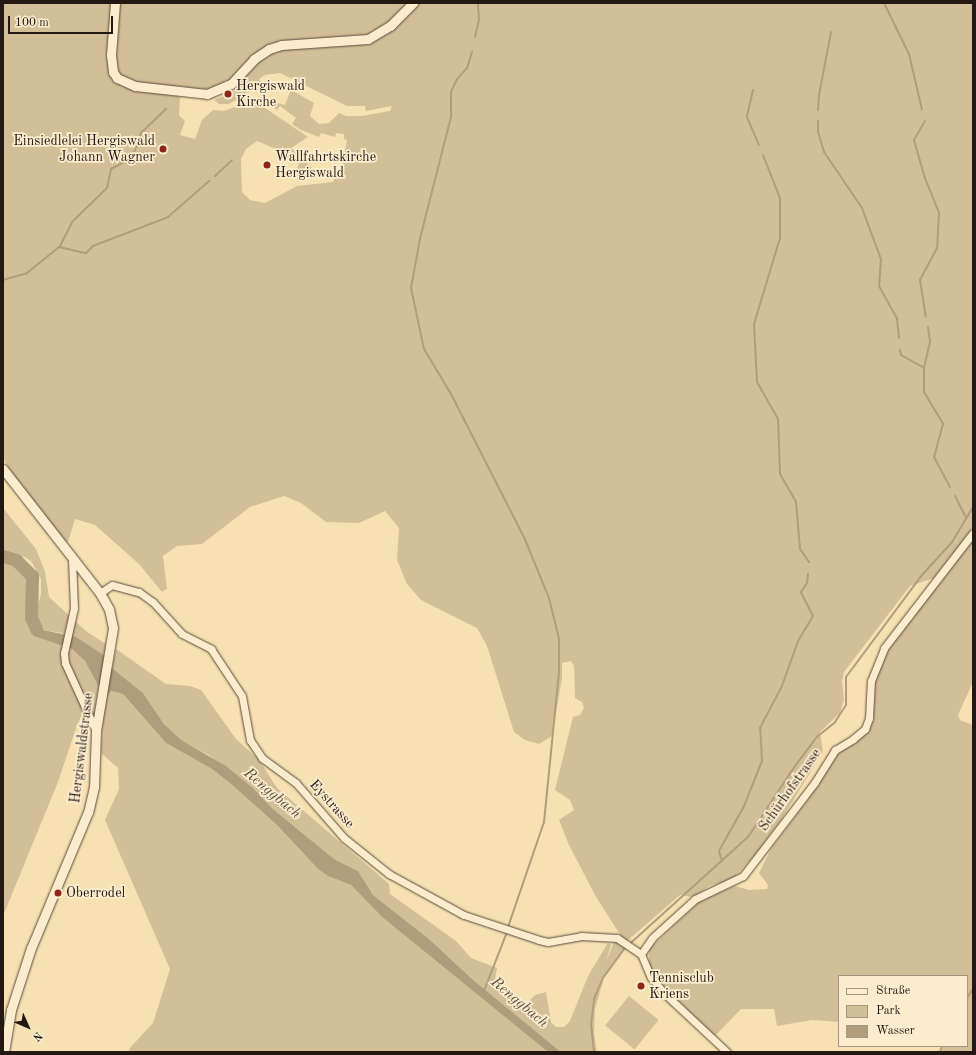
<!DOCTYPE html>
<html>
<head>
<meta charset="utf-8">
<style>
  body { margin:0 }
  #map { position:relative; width:976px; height:1055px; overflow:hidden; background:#f7e1b2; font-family:"Old Standard TT",serif }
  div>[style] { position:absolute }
  .green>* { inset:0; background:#d3bf97; transform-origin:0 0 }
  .water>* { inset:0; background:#af9d7c }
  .stream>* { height:2px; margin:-1px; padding:0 1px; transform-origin:1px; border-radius:1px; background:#af9d7c }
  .river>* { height:13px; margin:-6.5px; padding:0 6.5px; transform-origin:6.5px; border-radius:6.5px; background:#af9d7c }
  .roads { filter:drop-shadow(0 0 1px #584a3a) drop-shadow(0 0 1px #584a3a) }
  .street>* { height:7px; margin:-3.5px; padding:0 3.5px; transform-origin:3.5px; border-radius:3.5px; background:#faeccd }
  .secondary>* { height:9px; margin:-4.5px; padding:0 4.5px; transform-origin:4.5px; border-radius:4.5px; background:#faeccd }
  .dots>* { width:11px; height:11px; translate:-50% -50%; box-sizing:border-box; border:2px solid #faeccd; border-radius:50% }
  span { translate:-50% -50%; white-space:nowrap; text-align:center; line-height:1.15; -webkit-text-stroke:3.5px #faeccd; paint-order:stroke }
  .poi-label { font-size:14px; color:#231812 }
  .left { translate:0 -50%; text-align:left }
  .right { translate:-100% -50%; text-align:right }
  .street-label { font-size:14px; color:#231812 }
  .water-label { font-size:15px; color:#5b4d3c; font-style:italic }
  .frame { position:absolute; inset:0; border:4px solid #231812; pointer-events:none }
  .legend { position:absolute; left:838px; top:975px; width:130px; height:72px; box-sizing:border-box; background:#faeccd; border:1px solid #a49782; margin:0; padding:5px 7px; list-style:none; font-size:12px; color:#231812 }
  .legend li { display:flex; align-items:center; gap:8px; height:20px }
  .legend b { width:20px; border:1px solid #a49782 }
  .north { position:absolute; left:8px; top:1007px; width:40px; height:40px; -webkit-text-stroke:3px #faeccd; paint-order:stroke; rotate:135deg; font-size:11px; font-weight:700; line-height:16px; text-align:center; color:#231812 }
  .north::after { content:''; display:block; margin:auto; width:14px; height:18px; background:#231812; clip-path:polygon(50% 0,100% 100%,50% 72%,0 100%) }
  .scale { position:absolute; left:8px; top:16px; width:105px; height:18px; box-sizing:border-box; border:2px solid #231812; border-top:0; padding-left:5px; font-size:12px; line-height:14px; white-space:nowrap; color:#231812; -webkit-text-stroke:3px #faeccd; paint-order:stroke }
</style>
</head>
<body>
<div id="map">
  <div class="green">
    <div style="clip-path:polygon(3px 3px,409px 3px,388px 24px,363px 38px,282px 43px,267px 47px,254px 55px,229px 81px,227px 80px,212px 89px,191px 90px,145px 85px,145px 90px,180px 97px,179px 115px,185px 121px,180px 135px,195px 139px,202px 120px,213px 110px,224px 111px,248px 102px,262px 106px,308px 137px,291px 148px,313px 169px,295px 178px,299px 163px,283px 155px,283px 152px,257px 141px,246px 149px,241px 159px,242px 192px,250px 200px,265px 203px,297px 186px,333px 182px,343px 163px,347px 140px,344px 139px,344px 134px,336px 133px,335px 137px,321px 133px,319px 137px,301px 130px,292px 124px,296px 118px,280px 106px,277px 110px,269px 104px,270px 101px,285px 105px,291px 90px,314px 103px,310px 116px,319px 124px,329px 123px,339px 113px,346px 116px,362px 116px,390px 111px,392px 106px,366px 111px,365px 106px,347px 106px,280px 73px,265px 75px,259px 79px,262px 83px,258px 86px,229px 104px,219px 104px,214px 100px,235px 91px,247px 71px,267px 53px,292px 47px,352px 44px,370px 40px,391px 29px,416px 3px,973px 3px,973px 528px,934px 578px,910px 586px,844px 672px,842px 681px,844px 699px,840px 713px,820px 732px,823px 752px,781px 820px,756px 854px,731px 881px,711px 885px,693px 897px,680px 895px,627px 941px,621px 936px,596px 897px,569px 845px,559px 820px,574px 810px,570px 800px,555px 790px,573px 717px,580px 715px,584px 708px,582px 702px,575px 698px,574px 666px,571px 661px,562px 663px,562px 678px,552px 736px,539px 744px,525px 740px,514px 732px,487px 646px,477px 628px,421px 600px,407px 584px,397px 560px,399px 528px,385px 511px,359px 523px,326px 522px,301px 503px,284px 496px,250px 507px,202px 544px,177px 546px,163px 556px,167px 589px,162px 592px,139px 564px,95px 525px,75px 519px,68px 542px,64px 541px,14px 477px,3px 458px)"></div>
    <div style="clip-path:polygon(3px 508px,36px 549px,45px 572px,49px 597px,86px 631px,107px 645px,105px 656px,62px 633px,43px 630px,38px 625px,36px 611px,41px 594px,41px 579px,31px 561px,25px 557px,3px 553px)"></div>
    <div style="clip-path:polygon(973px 540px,973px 682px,958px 715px,960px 720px,973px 725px,973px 1052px,941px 1052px,943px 1046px,967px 1046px,967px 976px,839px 976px,839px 1022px,812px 1020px,777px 1026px,774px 1009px,741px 1009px,714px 1037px,660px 983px,649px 966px,649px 949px,701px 900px,735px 886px,749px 890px,767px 889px,768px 885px,759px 873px,771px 849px,809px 798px,833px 758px,865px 732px,872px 690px,884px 654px)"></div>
    <div style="clip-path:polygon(3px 563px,18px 568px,27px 573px,29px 579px,26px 614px,58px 644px,72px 649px,85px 661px,99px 684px,94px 719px,91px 713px,83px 713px,77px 725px,58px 782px,3px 916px)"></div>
    <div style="clip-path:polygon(116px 649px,166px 684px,190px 686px,201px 690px,236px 739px,260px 761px,277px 788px,389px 884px,390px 894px,456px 941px,471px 958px,497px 968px,494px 984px,523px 1007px,535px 995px,546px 992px,551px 1022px,556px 1027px,564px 1027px,570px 1021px,588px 976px,606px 946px,608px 943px,611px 945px,606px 962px,614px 942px,616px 941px,625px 947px,601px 980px,603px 981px,595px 1009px,594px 1033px,597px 1052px,561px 1052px,472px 979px,429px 939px,373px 895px,358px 871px,334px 859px,273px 809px,253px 788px,209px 755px,181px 741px,164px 724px,143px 693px,112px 668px)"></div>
    <div style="clip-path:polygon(111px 691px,123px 694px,166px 743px,212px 769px,231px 784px,277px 825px,318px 869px,328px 876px,351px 885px,382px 917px,548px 1052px,130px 1052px,129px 1049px,153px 1023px,170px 969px,105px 820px,119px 789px,118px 768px,101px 753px,103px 722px,101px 721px,105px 698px)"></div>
    <div style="left:629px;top:996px;width:38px;height:38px;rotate:39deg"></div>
  </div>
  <div class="water">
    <div style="clip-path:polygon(36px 611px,36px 621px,43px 630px,76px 637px,105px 656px,112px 668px,143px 693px,164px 724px,181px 740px,226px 766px,253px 788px,273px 809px,334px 859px,358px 871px,373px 895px,429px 939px,472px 979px,561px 1052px,548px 1052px,382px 917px,351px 885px,328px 876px,318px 869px,277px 825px,231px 784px,212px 769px,166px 743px,123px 694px,111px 691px,105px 698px,85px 661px,72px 649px,34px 636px,26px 614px)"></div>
  </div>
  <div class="stream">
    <div style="left:884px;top:3px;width:57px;rotate:63.9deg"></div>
    <div style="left:909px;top:54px;width:57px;rotate:76.9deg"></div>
    <div style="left:475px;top:37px;width:18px;rotate:-77deg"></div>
    <div style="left:479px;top:19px;width:16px;rotate:-94deg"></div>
    <div style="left:472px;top:52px;width:17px;rotate:107deg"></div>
    <div style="left:467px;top:68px;width:15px;rotate:132deg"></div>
    <div style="left:457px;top:79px;width:14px;rotate:115deg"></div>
    <div style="left:451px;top:92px;width:25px;rotate:90deg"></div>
    <div style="left:451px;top:117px;width:126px;rotate:104.3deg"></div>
    <div style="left:420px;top:239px;width:50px;rotate:100.4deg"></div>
    <div style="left:411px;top:288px;width:62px;rotate:78deg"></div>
    <div style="left:424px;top:349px;width:52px;rotate:59deg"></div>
    <div style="left:451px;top:394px;width:161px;rotate:63deg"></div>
    <div style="left:524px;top:537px;width:66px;rotate:67.7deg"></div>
    <div style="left:549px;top:598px;width:42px;rotate:76.3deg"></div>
    <div style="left:559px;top:639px;width:33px;rotate:90deg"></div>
    <div style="left:559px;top:672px;width:151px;rotate:95.7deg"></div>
    <div style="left:544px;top:822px;width:111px;rotate:108.9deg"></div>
    <div style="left:753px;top:90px;width:28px;rotate:103deg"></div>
    <div style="left:747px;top:117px;width:30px;rotate:67deg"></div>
    <div style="left:818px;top:110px;width:15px;rotate:-86deg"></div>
    <div style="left:819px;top:95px;width:64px;rotate:-79.2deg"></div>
    <div style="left:818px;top:121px;width:11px;rotate:90deg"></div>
    <div style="left:818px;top:132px;width:21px;rotate:73deg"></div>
    <div style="left:824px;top:152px;width:68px;rotate:55.8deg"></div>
    <div style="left:862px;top:208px;width:54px;rotate:69.6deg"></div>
    <div style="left:881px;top:259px;width:27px;rotate:94deg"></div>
    <div style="left:879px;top:286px;width:38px;rotate:61deg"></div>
    <div style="left:897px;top:319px;width:19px;rotate:84deg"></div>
    <div style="left:925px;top:121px;width:22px;rotate:120deg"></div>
    <div style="left:914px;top:140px;width:40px;rotate:74deg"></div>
    <div style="left:925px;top:178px;width:37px;rotate:68deg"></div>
    <div style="left:939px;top:212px;width:36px;rotate:93deg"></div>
    <div style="left:937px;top:248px;width:36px;rotate:118deg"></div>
    <div style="left:920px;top:280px;width:37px;rotate:81deg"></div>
    <div style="left:763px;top:155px;width:46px;rotate:68.4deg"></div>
    <div style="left:780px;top:198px;width:40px;rotate:90deg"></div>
    <div style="left:780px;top:238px;width:90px;rotate:106.8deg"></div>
    <div style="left:754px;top:324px;width:58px;rotate:87deg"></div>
    <div style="left:757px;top:382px;width:43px;rotate:60.4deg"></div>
    <div style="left:778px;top:419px;width:55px;rotate:87.9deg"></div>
    <div style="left:780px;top:474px;width:32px;rotate:60deg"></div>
    <div style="left:796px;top:502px;width:47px;rotate:85.1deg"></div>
    <div style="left:800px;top:549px;width:16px;rotate:55deg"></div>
    <div style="left:215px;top:176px;width:23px;rotate:-43deg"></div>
    <div style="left:60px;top:246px;width:27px;rotate:-63deg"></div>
    <div style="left:72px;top:222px;width:49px;rotate:-44.2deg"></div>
    <div style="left:107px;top:188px;width:19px;rotate:-78deg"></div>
    <div style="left:111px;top:169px;width:24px;rotate:-28deg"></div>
    <div style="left:132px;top:158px;width:27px;rotate:-70deg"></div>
    <div style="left:141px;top:133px;width:35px;rotate:-44deg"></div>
    <div style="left:3px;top:280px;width:25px;rotate:-16deg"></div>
    <div style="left:27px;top:273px;width:41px;rotate:-39.1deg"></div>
    <div style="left:59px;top:247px;width:28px;rotate:13deg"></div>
    <div style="left:86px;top:253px;width:10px;rotate:-45deg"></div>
    <div style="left:93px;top:246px;width:80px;rotate:-21.1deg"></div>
    <div style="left:168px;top:217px;width:55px;rotate:-41.3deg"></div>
    <div style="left:928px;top:327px;width:15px;rotate:82deg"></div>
    <div style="left:930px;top:342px;width:27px;rotate:103deg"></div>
    <div style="left:924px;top:368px;width:24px;rotate:90deg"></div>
    <div style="left:924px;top:392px;width:37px;rotate:59deg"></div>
    <div style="left:943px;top:424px;width:34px;rotate:105deg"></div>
    <div style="left:934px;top:457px;width:34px;rotate:62deg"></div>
    <div style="left:900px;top:350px;width:5px;rotate:79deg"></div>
    <div style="left:901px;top:355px;width:26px;rotate:29deg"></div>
    <div style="left:955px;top:496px;width:25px;rotate:63deg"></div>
    <div style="left:722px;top:861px;width:10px;rotate:-107deg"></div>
    <div style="left:719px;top:851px;width:51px;rotate:-60.9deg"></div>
    <div style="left:744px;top:806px;width:48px;rotate:-68.2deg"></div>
    <div style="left:762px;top:761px;width:33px;rotate:-93deg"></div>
    <div style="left:760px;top:728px;width:47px;rotate:-62.4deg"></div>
    <div style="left:782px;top:686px;width:48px;rotate:-70.4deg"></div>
    <div style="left:798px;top:641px;width:29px;rotate:-59deg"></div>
    <div style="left:813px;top:616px;width:27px;rotate:-117deg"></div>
    <div style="left:801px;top:592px;width:11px;rotate:-56deg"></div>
    <div style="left:807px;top:583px;width:9px;rotate:-84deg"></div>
    <div style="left:484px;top:991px;width:63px;rotate:-68.7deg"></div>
    <div style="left:967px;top:998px;width:11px;rotate:-56deg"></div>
    <div style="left:594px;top:1052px;width:27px;rotate:-96deg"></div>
    <div style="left:591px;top:1025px;width:26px;rotate:-83deg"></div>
    <div style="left:594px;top:999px;width:23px;rotate:-67deg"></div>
    <div style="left:603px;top:978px;width:36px;rotate:-54deg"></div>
    <div style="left:624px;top:949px;width:167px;rotate:-42.1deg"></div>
    <div style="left:748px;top:837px;width:85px;rotate:-56.5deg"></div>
    <div style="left:795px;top:766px;width:38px;rotate:-53deg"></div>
    <div style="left:818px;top:736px;width:22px;rotate:-39deg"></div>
    <div style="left:835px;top:722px;width:20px;rotate:-57deg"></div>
    <div style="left:846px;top:705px;width:28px;rotate:-90deg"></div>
    <div style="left:846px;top:677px;width:127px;rotate:-53.3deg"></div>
    <div style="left:922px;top:575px;width:45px;rotate:-47.7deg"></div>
    <div style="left:952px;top:542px;width:41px;rotate:-59deg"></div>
    <div style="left:940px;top:1052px;width:6px;rotate:-72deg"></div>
  </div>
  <div class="river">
    <div style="left:3px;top:556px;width:14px;rotate:17deg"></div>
    <div style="left:16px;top:560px;width:23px;rotate:45deg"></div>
    <div style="left:32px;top:576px;width:41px;rotate:91.4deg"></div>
    <div style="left:31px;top:617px;width:13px;rotate:67deg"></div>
  </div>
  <div class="roads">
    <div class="street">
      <div style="left:72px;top:560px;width:48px;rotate:87.6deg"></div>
      <div style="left:74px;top:608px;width:46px;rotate:102.5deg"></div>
      <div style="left:64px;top:653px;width:10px;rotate:84deg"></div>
      <div style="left:65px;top:663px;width:75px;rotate:65.5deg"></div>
      <div style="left:100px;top:593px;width:14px;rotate:-34deg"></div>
      <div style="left:112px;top:585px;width:28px;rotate:15deg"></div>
      <div style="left:139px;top:592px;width:17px;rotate:36deg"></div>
      <div style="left:153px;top:602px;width:43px;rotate:47.8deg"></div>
      <div style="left:182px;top:634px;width:33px;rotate:27deg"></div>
      <div style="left:211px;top:649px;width:56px;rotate:56.6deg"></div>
      <div style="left:242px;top:696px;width:45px;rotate:79.7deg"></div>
      <div style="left:250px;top:740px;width:22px;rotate:56deg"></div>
      <div style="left:262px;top:758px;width:42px;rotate:36.3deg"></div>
      <div style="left:296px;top:783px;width:73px;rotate:48.9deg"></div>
      <div style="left:344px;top:838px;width:58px;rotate:38.7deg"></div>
      <div style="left:389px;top:874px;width:85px;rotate:28.7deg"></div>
      <div style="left:464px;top:915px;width:79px;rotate:18.4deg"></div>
      <div style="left:539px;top:940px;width:9px;rotate:13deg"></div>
      <div style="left:548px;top:942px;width:34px;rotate:-10deg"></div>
      <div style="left:581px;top:936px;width:36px;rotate:3deg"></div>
      <div style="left:617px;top:938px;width:29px;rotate:34deg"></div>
      <div style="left:641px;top:954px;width:19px;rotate:-55deg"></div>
      <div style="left:652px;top:938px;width:58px;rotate:-42.2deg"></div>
      <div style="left:695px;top:899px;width:53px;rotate:-25.6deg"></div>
      <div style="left:743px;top:876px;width:118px;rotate:-52.5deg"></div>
      <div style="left:815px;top:782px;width:38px;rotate:-58deg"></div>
      <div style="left:835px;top:750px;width:21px;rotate:-31deg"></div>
      <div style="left:853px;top:739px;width:16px;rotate:-40deg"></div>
      <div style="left:865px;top:729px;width:12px;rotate:-70deg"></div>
      <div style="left:869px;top:718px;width:37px;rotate:-87deg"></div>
      <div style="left:871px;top:681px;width:35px;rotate:-68deg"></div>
      <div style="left:884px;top:648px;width:145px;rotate:-52.3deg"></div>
      <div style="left:641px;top:954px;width:25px;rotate:67deg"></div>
      <div style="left:651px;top:977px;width:22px;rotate:51deg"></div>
      <div style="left:665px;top:994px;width:85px;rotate:43.1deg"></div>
    </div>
    <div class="secondary">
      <div style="left:115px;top:3px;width:52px;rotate:94.4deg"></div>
      <div style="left:111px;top:55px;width:17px;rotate:83deg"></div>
      <div style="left:113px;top:72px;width:7px;rotate:56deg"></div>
      <div style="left:117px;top:78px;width:20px;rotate:24deg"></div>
      <div style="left:135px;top:86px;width:72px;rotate:6.3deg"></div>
      <div style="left:207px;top:94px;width:26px;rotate:-23deg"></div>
      <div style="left:231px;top:84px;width:34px;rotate:-47deg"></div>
      <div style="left:254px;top:59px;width:18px;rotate:-34deg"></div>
      <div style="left:269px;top:49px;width:13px;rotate:-18deg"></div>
      <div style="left:281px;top:45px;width:87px;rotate:-3.9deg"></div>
      <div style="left:368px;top:39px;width:26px;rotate:-31deg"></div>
      <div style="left:390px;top:26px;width:33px;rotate:-45deg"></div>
      <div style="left:3px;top:469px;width:157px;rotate:52deg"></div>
      <div style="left:100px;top:593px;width:18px;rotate:61deg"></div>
      <div style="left:109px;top:609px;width:19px;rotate:78deg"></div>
      <div style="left:113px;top:628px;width:104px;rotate:99.4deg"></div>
      <div style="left:96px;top:731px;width:56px;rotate:92deg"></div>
      <div style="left:94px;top:787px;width:26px;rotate:103deg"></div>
      <div style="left:88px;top:812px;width:147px;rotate:112.7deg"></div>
      <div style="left:31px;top:948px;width:65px;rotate:107.9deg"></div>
      <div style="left:11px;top:1010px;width:43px;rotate:99.5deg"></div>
    </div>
  </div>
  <div class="dots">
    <div style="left:228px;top:94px;background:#8f2418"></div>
    <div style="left:163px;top:149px;background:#8f2418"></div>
    <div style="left:267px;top:165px;background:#8f2418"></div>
    <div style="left:58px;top:893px;background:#8f2418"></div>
    <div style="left:641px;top:986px;background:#8f2418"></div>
  </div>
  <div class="poi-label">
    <span class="left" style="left:236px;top:94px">Hergiswald<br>Kirche</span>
    <span class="right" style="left:155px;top:149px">Einsiedlelei Hergiswald<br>Johann Wagner</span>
    <span class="left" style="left:275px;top:165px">Wallfahrtskirche<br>Hergiswald</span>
    <span class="left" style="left:66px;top:893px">Oberrodel</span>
    <span class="left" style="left:649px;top:986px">Tennisclub<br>Kriens</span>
  </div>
  <div class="street-label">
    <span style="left:82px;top:748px;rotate:-83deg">Hergiswaldstrasse</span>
    <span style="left:790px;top:790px;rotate:-55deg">Schürhofstrasse</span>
    <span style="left:332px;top:804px;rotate:48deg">Eystrasse</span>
  </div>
  <div class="water-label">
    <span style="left:272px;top:794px;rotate:40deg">Renggbach</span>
    <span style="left:519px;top:1003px;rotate:40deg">Renggbach</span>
  </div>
  <div class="frame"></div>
  <ul class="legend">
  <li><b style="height:5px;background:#faeccd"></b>Straße</li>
  <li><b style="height:11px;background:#d3bf97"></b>Park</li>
  <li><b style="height:11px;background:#af9d7c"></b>Wasser</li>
  </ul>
  <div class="north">N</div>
  <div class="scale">100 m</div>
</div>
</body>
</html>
